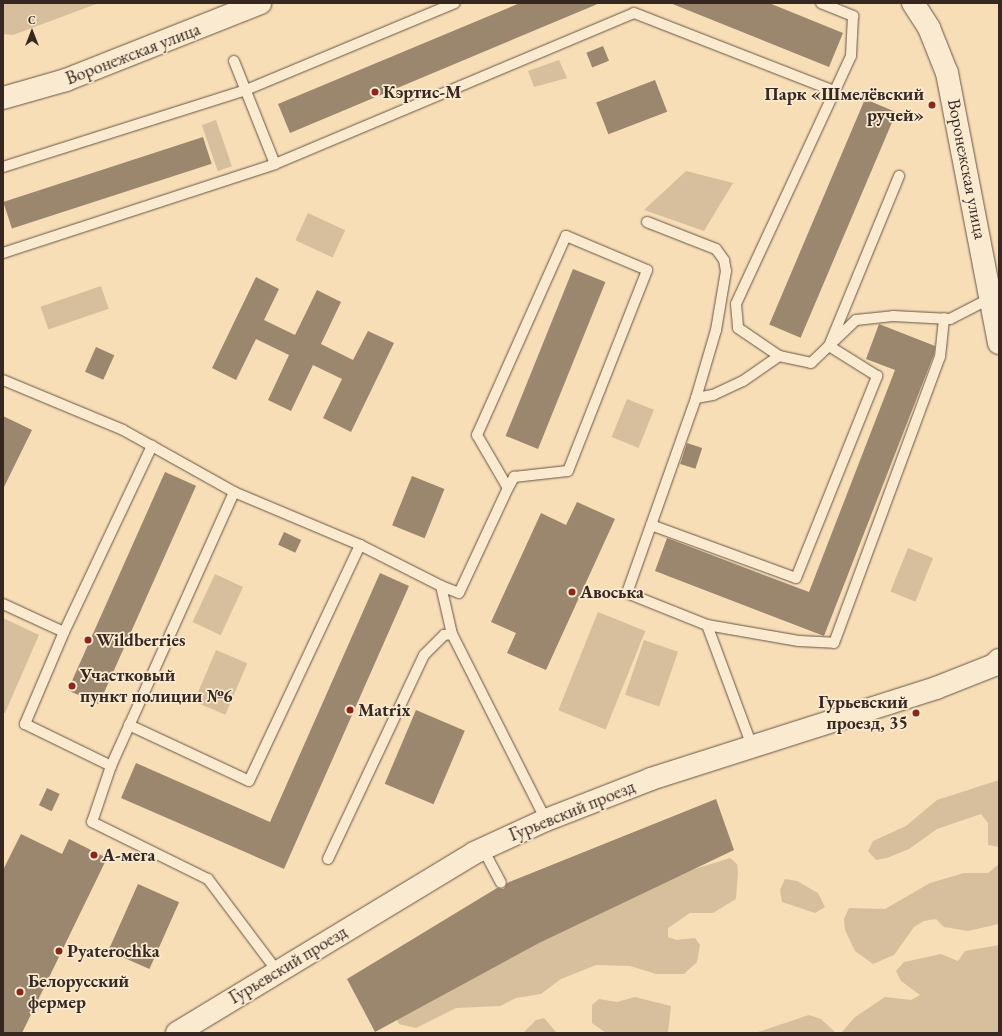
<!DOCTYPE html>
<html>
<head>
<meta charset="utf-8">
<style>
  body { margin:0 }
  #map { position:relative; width:1002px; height:1036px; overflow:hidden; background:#f8deb6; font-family:"EB Garamond",serif }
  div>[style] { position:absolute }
  .green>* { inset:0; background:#d7bf9d; transform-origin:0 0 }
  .building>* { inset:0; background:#9b866e; transform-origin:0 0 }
  .roads { filter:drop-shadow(0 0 1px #665546) drop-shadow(0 0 1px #665546) }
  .lane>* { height:10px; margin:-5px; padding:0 5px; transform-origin:5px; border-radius:5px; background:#faead0 }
  .secondary>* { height:22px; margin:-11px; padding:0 11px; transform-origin:11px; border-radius:11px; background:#faead0 }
  .dots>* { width:11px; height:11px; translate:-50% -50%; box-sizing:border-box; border:2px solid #faead0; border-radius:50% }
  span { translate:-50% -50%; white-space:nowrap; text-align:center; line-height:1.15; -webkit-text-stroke:3.5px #faead0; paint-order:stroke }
  .street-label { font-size:18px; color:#362721 }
  .poi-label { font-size:18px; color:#362721; font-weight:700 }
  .left { translate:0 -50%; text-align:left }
  .right { translate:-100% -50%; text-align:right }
  .frame { position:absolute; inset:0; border:4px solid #362721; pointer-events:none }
  .north { position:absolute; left:12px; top:12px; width:40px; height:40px; -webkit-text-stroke:3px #faead0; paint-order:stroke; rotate:0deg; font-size:11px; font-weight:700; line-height:16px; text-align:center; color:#362721 }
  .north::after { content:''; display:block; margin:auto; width:14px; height:18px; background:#362721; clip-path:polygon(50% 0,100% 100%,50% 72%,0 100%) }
</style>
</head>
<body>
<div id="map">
  <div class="green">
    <div style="clip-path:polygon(3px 3px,99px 3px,13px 35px,3px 34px)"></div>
    <div style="clip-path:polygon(559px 60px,567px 78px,534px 87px,528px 71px)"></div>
    <div style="left:216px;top:120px;width:49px;height:15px;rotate:71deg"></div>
    <div style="clip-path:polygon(686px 171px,733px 183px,704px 231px,644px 210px)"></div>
    <div style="left:308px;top:213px;width:41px;height:30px;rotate:25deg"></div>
    <div style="left:101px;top:286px;width:24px;height:64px;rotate:71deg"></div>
    <div style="left:627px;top:399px;width:29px;height:41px;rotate:22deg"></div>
    <div style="left:908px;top:548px;width:27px;height:47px;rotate:22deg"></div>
    <div style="left:215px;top:574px;width:31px;height:53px;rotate:25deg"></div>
    <div style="left:598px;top:612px;width:51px;height:106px;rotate:22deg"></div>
    <div style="clip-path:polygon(3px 618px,39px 635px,5px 713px,3px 713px)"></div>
    <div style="left:644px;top:640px;width:36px;height:58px;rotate:19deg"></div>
    <div style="left:216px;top:650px;width:34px;height:56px;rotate:23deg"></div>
    <div style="clip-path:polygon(999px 780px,999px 847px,988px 845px,988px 823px,981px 814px,937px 829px,909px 849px,887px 858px,876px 860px,868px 851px,873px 841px,906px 826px,937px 800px)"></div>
    <div style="clip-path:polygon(730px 858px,737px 864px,738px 872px,736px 899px,713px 913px,690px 913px,668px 928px,668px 937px,676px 940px,695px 938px,700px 945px,697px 962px,684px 974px,656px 974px,630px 966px,596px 965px,561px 979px,541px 994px,516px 998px,500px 1006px,456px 1008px,416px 1028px,399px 1024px,395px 1016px,401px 991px,679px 874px)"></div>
    <div style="clip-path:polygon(999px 864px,999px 924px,968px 931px,944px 927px,936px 919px,924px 921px,914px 927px,894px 955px,873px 964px,855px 951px,845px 930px,844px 919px,849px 908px,885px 909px,930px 883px,964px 873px,988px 873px)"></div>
    <div style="clip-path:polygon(785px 879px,797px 881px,818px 893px,825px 907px,815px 913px,782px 902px,780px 890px)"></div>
    <div style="clip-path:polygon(999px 945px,999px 1033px,841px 1033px,855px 1017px,885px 997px,911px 1000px,920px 995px,901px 981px,896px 971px,904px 962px,941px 954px,958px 961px,965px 951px)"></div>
    <div style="clip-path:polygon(635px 997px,671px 1006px,668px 1033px,606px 1033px,592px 1023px,592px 1005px,599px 999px,617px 1002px)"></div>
    <div style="clip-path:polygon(809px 1015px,821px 1019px,836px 1033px,755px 1033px)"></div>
    <div style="clip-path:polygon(544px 1018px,557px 1033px,523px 1033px,536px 1020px)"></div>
  </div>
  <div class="building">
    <div style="clip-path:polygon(520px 3px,600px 3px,290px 133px,278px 104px)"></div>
    <div style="clip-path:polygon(670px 3px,769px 3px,843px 33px,829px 67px)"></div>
    <div style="left:603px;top:46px;width:16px;height:18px;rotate:68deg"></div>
    <div style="left:655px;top:80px;width:34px;height:63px;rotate:69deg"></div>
    <div style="left:865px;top:99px;width:34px;height:245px;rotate:23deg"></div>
    <div style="left:203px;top:137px;width:28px;height:210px;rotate:72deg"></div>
    <div style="left:573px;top:269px;width:35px;height:180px;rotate:22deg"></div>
    <div style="clip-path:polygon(256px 277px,279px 289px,264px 320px,295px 335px,317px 290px,341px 302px,321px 344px,353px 360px,368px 331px,394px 343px,351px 432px,323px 418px,342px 379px,313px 365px,291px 411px,268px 400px,289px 355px,256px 339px,236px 380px,212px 368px)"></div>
    <div style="clip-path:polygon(879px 324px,935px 346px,934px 354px,824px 636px,655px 571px,667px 538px,809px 592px,895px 370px,866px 359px)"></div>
    <div style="left:96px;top:347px;width:20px;height:27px;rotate:24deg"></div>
    <div style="clip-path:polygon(3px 416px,32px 430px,3px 489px)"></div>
    <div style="left:687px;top:443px;width:16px;height:22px;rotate:18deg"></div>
    <div style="left:165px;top:472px;width:34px;height:239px;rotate:24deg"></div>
    <div style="left:412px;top:476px;width:35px;height:53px;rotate:22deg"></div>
    <div style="clip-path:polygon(577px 502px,615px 519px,546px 670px,507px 653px,516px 633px,491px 622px,541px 513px,566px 525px)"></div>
    <div style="left:284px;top:532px;width:19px;height:14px;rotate:25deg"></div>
    <div style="clip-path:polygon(380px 573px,409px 586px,284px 869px,121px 798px,136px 763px,270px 822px)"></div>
    <div style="left:416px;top:710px;width:53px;height:80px;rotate:23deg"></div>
    <div style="left:47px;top:788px;width:14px;height:19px;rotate:25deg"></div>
    <div style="clip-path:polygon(716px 799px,734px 850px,539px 943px,375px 1032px,347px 979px,497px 888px,504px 889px,507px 883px)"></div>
    <div style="clip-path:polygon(21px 834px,62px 854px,69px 839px,107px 858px,22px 1033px,3px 1033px,3px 870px)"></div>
    <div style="left:138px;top:884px;width:45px;height:73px;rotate:24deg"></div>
  </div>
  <div class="roads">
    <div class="lane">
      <div style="left:821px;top:3px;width:35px;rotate:22deg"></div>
      <div style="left:853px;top:16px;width:40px;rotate:92.9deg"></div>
      <div style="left:851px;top:56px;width:273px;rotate:114.9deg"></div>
      <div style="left:736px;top:304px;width:24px;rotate:85deg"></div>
      <div style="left:738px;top:328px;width:50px;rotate:34.3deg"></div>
      <div style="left:779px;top:356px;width:33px;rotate:12deg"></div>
      <div style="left:811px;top:363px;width:62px;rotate:-43.7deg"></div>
      <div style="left:856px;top:320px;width:37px;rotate:-6deg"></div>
      <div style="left:893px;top:316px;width:57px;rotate:3deg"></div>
      <div style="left:950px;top:319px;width:46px;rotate:-27.1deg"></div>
      <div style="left:234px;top:61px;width:111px;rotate:68.3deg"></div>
      <div style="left:3px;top:167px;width:255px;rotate:-17.6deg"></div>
      <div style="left:246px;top:90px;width:226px;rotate:-22.6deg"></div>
      <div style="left:647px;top:222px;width:74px;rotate:21.4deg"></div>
      <div style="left:716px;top:249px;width:14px;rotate:54deg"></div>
      <div style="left:724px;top:260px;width:11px;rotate:80deg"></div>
      <div style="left:726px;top:271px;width:60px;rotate:99.6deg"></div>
      <div style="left:716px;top:330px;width:71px;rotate:106.4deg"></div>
      <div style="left:3px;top:253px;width:286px;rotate:-18.1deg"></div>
      <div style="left:275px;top:164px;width:389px;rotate:-22.8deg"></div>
      <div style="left:634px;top:13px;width:215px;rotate:21.3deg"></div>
      <div style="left:3px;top:380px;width:130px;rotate:22.6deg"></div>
      <div style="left:123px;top:430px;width:33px;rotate:29deg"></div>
      <div style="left:651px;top:525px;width:154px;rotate:20.1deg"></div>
      <div style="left:796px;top:578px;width:218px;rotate:-68.1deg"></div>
      <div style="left:877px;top:376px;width:57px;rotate:-148deg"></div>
      <div style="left:829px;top:346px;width:184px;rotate:-67.6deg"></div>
      <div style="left:441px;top:586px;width:19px;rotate:21deg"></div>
      <div style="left:459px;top:593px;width:116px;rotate:-65deg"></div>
      <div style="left:508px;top:488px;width:13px;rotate:-61deg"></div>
      <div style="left:514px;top:477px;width:54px;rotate:-6.3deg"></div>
      <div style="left:568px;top:471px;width:216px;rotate:-68.5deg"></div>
      <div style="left:647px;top:270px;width:88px;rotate:-157.2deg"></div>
      <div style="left:566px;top:236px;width:218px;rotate:114.1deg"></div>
      <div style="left:477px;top:435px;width:61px;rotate:59.7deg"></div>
      <div style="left:3px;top:604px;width:67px;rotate:24.7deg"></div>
      <div style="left:64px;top:632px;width:100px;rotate:113deg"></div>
      <div style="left:25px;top:724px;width:96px;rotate:26deg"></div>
      <div style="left:111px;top:766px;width:59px;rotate:108.7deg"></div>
      <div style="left:92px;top:822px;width:129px;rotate:26.2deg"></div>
      <div style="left:208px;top:879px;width:115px;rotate:53.1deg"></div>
      <div style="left:707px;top:625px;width:93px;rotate:9.9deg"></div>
      <div style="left:799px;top:641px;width:35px;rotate:3deg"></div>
      <div style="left:834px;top:643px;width:305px;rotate:-69.7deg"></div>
      <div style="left:940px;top:357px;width:39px;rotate:-84deg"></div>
      <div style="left:64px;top:632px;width:206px;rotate:-64.7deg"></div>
      <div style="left:152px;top:446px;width:94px;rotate:29.3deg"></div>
      <div style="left:129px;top:725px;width:132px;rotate:25deg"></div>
      <div style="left:249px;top:781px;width:261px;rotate:-64.8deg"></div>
      <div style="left:752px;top:746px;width:129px;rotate:-110.4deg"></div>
      <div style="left:707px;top:625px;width:86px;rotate:-158.2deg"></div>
      <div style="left:627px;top:593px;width:207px;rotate:-70.5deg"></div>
      <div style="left:696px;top:398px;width:17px;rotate:-10deg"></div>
      <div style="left:713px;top:395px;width:33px;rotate:-25deg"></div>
      <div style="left:743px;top:381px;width:44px;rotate:-34.8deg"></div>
      <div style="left:111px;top:766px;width:300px;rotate:-65.8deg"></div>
      <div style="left:234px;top:492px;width:137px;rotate:22.8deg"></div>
      <div style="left:360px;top:545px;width:91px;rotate:26.8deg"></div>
      <div style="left:441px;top:586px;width:49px;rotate:77.1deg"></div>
      <div style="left:452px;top:634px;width:208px;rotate:63.2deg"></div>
      <div style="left:483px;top:849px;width:38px;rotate:62deg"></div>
      <div style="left:328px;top:859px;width:225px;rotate:-64.8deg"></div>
      <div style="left:424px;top:655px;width:28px;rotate:-45deg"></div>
      <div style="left:444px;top:635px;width:8px;rotate:-7deg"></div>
    </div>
    <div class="secondary">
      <div style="left:913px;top:3px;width:30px;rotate:57deg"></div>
      <div style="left:929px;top:28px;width:48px;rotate:68.2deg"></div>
      <div style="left:947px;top:73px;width:275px;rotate:79.1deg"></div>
      <div style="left:3px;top:98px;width:66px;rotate:-15.9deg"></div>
      <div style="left:66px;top:80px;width:209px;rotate:-21.6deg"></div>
      <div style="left:177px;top:1033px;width:347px;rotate:-31.2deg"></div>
      <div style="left:474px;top:853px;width:79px;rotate:-24.6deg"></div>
      <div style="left:546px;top:820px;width:113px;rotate:-21.3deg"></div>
      <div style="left:651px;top:779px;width:299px;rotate:-17.7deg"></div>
      <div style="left:936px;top:688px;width:62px;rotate:-21.6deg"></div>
      <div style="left:994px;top:665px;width:7px;rotate:-45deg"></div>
    </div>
  </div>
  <div class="dots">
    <div style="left:375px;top:92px;background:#8f2418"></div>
    <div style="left:932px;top:105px;background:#8f2418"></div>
    <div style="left:572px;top:592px;background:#8f2418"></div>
    <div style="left:88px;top:640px;background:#8f2418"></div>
    <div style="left:72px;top:686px;background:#8f2418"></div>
    <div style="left:350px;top:710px;background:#8f2418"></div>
    <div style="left:916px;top:713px;background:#8f2418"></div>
    <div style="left:94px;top:855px;background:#8f2418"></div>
    <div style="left:59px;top:951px;background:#8f2418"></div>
    <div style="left:20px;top:992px;background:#8f2418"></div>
  </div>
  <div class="street-label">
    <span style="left:133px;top:54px;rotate:-21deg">Воронежская улица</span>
    <span style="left:967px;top:169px;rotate:79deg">Воронежская улица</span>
    <span style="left:572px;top:811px;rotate:-22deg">Гурьевский проезд</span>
    <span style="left:288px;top:965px;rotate:-31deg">Гурьевский проезд</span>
  </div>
  <div class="poi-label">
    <span class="left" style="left:383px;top:92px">Кэртис-М</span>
    <span class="right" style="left:924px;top:105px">Парк «Шмелёвский<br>ручей»</span>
    <span class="left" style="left:580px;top:592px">Авоська</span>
    <span class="left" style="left:96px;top:640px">Wildberries</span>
    <span class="left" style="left:80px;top:686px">Участковый<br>пункт полиции №6</span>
    <span class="right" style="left:908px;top:713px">Гурьевский<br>проезд, 35</span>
    <span class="left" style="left:358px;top:710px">Matrix</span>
    <span class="left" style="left:102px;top:855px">А-мега</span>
    <span class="left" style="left:67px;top:951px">Pyaterochka</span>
    <span class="left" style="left:28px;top:992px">Белорусский<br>фермер</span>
  </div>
  <div class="frame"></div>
  <div class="north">С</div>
</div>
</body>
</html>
